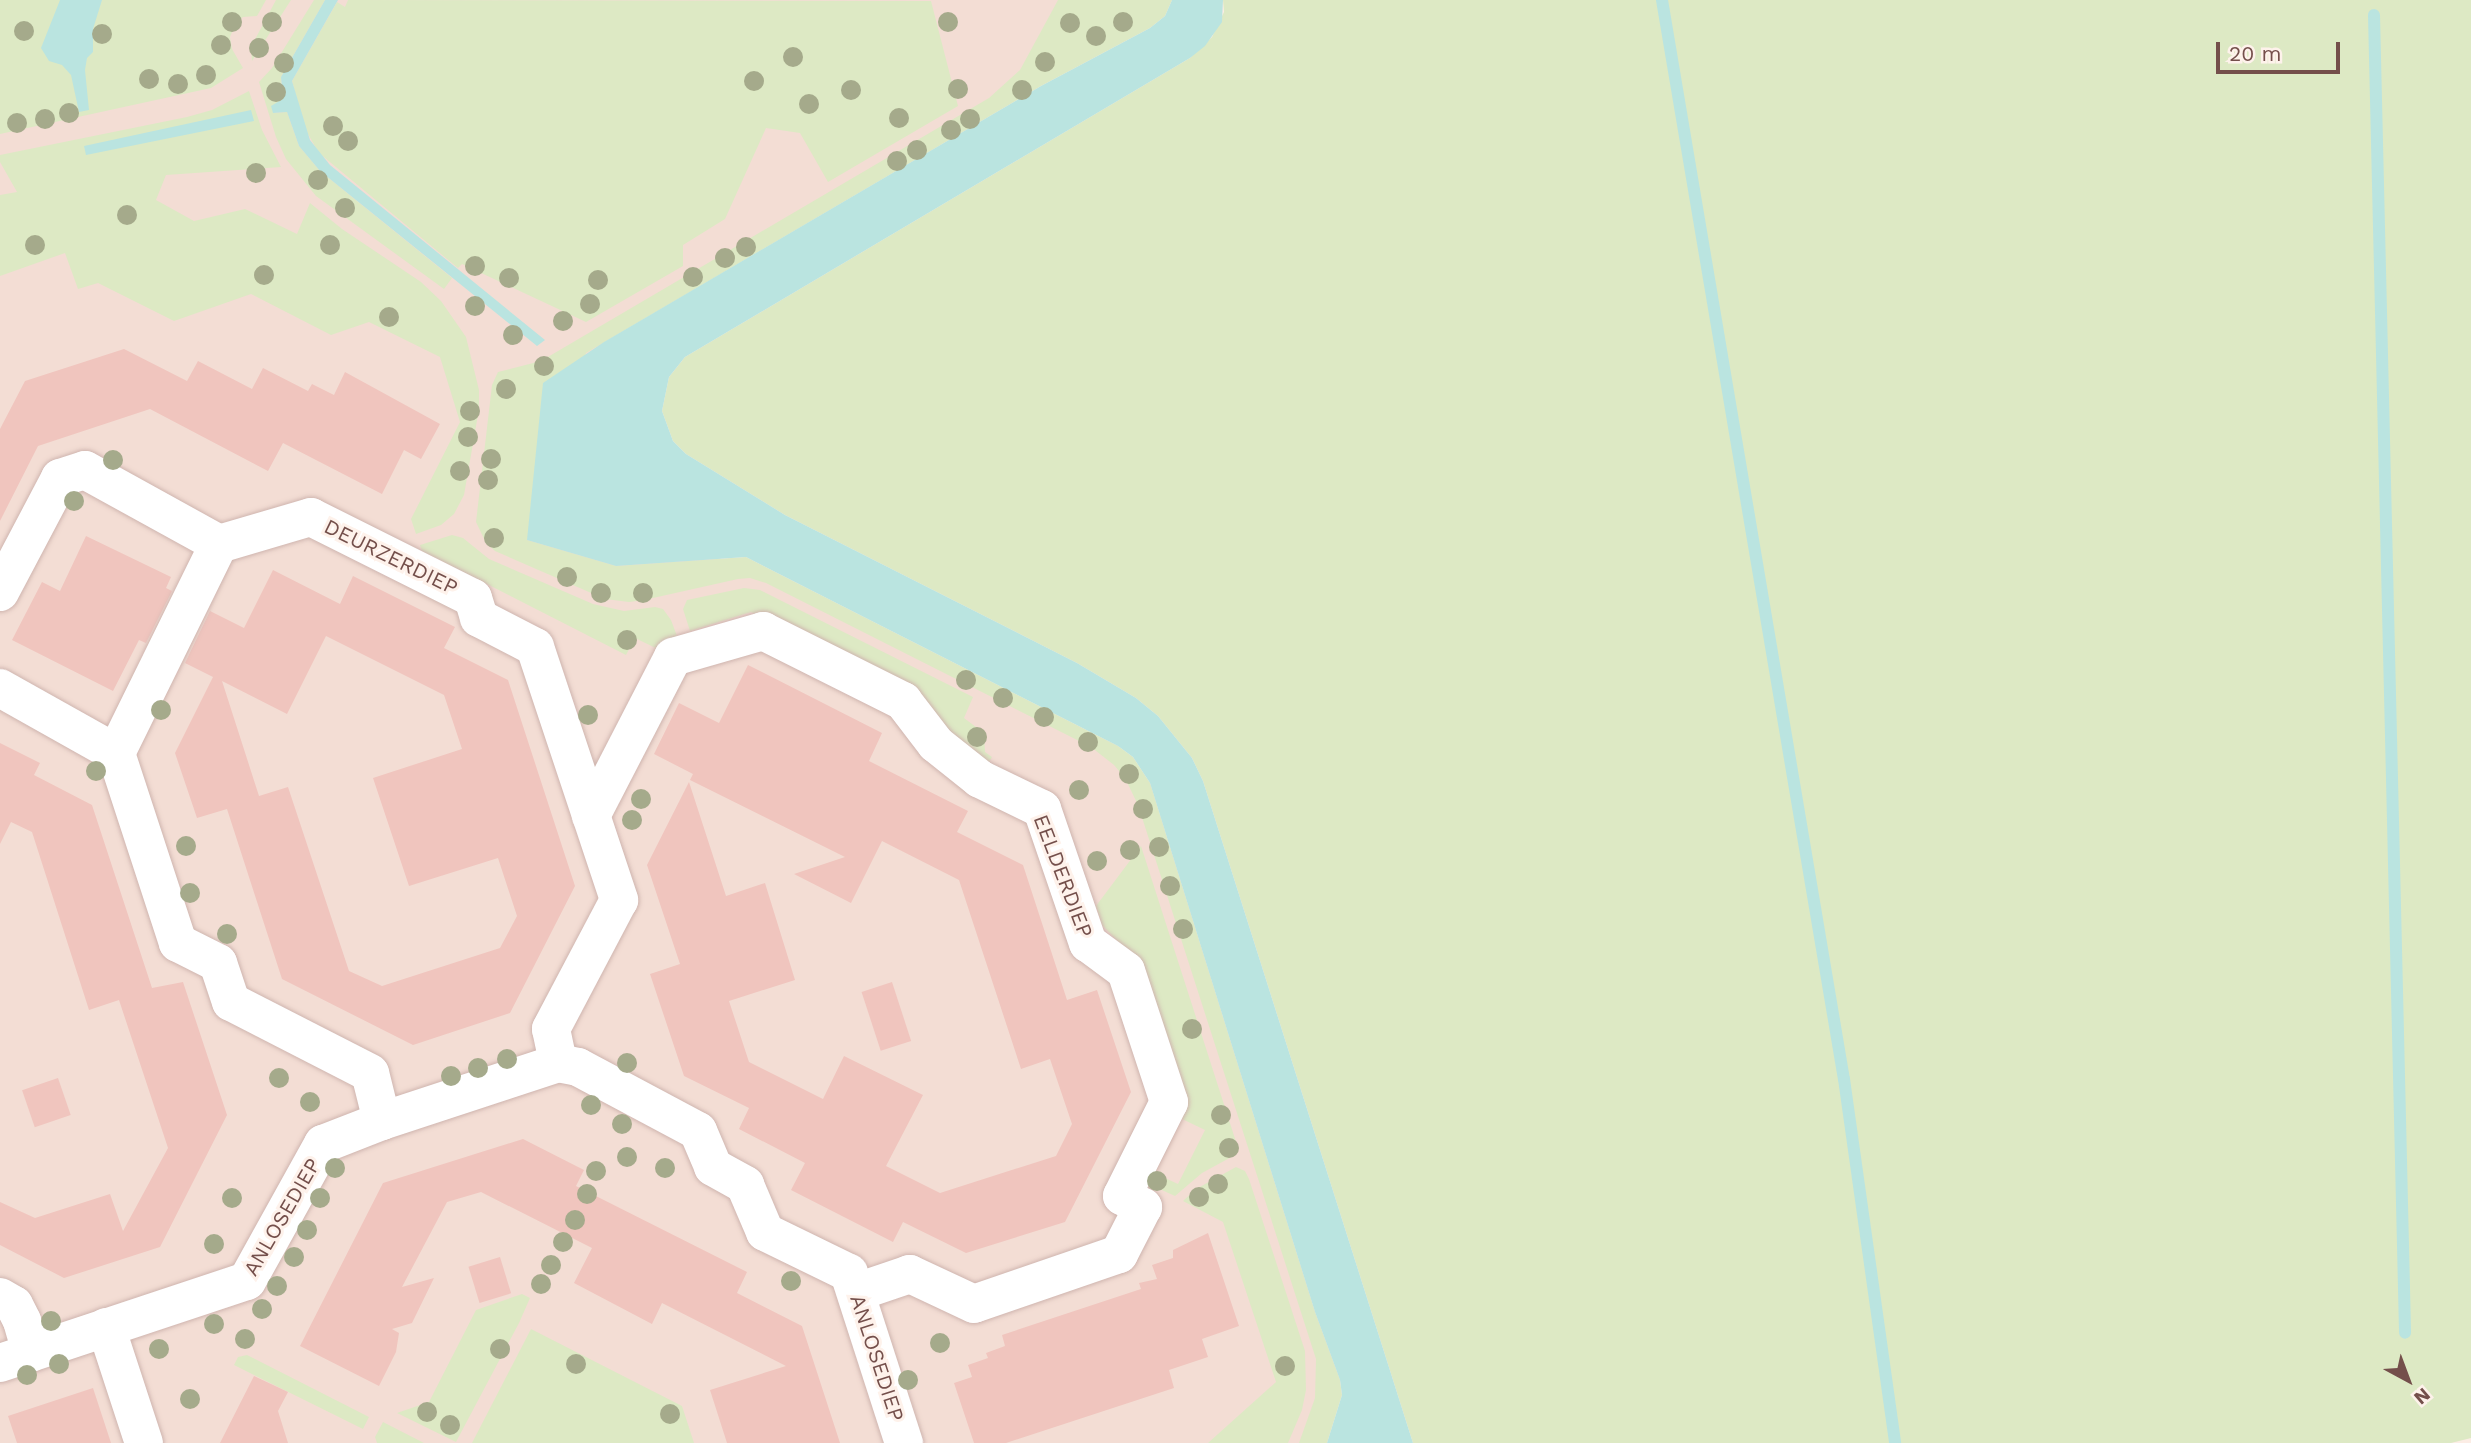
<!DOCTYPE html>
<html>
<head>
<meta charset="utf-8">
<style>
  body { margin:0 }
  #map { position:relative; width:2471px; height:1443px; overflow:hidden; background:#fcede5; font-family:"Work Sans",sans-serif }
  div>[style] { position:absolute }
  .residential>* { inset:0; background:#f3ddd4 }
  .green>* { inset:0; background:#dde9c4 }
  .water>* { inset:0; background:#bae4e0 }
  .stream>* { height:12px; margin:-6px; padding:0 6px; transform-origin:6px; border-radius:6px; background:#bae4e0 }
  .building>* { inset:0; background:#f0c5be; transform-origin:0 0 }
  .roads { filter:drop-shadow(0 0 2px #cfb5af) drop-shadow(0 0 2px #cfb5af) }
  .minor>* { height:38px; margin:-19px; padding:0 19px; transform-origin:19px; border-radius:19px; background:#fff }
  .trees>* { width:20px; height:20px; margin:-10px; border-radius:50%; background:#a5aa8b }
  span { translate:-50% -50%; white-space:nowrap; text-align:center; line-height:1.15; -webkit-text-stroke:6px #fef2eb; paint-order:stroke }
  .street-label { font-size:21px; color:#744f4b }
  .north { position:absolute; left:2373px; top:1345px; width:70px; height:70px; -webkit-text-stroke:5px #fef2eb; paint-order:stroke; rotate:139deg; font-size:19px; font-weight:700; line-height:28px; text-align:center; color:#744f4b }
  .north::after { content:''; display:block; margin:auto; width:24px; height:32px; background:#744f4b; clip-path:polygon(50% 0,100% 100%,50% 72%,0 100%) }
  .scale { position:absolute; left:2216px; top:42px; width:124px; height:32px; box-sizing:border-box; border:4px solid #744f4b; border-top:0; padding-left:9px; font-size:21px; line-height:24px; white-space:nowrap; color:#744f4b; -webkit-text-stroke:5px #fef2eb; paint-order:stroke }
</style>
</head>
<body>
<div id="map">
  <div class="residential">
    <div style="clip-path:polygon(0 0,1172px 0,604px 342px,717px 557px,1118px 746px,1150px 783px,1315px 1312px,1340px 1380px,1327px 1443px,0 1443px)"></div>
  </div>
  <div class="green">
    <div style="clip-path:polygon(0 0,266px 0,257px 16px,243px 17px,236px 23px,230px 37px,232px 49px,243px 68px,211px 88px,0 134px)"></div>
    <div style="clip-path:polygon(276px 0,291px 0,252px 61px,251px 47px)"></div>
    <div style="clip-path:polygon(314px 0,325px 0,281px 77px,283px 99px,273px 113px,287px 112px,299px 146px,320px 171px,452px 278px,444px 289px,316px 196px,286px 159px,276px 137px,259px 82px,272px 68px)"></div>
    <div style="clip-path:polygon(348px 0,931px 1px,958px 106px,828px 182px,800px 133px,766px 128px,725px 219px,683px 245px,683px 266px,586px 322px,462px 264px,458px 268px,319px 153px,305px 129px,292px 81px,337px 2px,345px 7px)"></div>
    <div style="clip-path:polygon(1058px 0,1172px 0,1165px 16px,1150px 28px,1041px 86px,586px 353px,527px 540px,616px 566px,746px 557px,1118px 746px,1133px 757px,1150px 783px,1315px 1312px,1340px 1380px,1342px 1395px,1327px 1443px,1299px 1443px,1315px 1398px,1316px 1359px,1138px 805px,1125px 778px,1114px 765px,1091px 747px,766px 583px,750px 578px,738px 579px,644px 600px,629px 602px,605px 599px,495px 551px,486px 543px,476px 522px,492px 385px,498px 372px,541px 361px,989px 98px,1020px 70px)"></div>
    <div style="clip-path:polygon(1223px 0,2471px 0,2471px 1438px,2451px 1443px,1413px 1443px,1203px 781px,1192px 758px,1158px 716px,1136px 698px,1077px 663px,785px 515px,686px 454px,673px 441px,662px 411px,669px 377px,685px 357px,1190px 58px,1212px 37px,1224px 12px)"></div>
    <div style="clip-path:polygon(249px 91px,262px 130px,281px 167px,166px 175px,156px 200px,194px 221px,245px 209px,297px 234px,310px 203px,342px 229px,421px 282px,441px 301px,466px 337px,479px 390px,479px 409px,464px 495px,454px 514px,441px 525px,416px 534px,411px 519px,460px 422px,440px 357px,369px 322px,331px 335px,251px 294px,174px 321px,98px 283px,78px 289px,65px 253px,0 276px,0 195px,17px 192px,0 162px,0 155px,187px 117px,212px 110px)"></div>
    <div style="clip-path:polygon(452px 535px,463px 538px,489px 559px,593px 604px,624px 611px,655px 607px,663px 609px,671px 620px,677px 636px,668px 654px,635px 638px,626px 655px,422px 551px,420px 545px)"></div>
    <div style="clip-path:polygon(744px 588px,760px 590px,973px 697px,964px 718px,984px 733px,985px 752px,992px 757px,986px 767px,909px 691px,751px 612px,690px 631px,683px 609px,687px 600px)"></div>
    <div style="clip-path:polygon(1141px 846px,1238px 1148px,1235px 1155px,1202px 1173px,1175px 1196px,1144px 1182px,1150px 1171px,1178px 1184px,1205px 1130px,1178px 1117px,1134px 958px,1102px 925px,1096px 906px)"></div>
    <div style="clip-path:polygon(1236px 1167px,1245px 1171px,1249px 1179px,1305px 1351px,1306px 1390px,1302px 1410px,1288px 1443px,1208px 1443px,1276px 1382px,1223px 1222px,1183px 1201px,1196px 1189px)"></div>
    <div style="clip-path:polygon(522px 1294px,530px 1298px,519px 1323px,456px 1442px,397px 1413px,429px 1402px,476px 1310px)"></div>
    <div style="clip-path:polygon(531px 1329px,682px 1406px,694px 1443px,472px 1443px)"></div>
    <div style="clip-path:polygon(247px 1355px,369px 1417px,363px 1429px,234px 1365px,238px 1357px)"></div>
    <div style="clip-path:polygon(383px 1422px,424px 1443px,377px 1443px,375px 1437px)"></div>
  </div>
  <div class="water">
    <div style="clip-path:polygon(60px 0,102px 0,93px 29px,93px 52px,87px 58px,85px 70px,89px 110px,79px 112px,71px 75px,62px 65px,49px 61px,41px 48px)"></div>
    <div style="clip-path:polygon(325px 0,338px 0,292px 81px,310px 140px,330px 165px,545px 340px,537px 346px,320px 171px,299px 146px,287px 112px,273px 113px,271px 106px,283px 99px,281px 77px)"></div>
    <div style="clip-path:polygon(1172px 0,1223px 0,1222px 22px,1205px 46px,1190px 58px,685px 357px,669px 377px,662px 411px,673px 441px,686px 454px,785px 515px,1077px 663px,1136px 698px,1158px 716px,1192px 758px,1203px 781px,1413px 1443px,1327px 1443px,1342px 1395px,1340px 1380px,1315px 1312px,1150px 783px,1133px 757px,1118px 746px,746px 557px,616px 566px,527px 540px,543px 383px,604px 342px,1041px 86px,1150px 28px,1165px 16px)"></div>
    <div style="clip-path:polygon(251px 110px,254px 121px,86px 155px,84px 146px)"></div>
  </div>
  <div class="stream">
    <div style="left:1662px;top:0;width:1094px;rotate:80.43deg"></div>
    <div style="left:1844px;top:1079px;width:368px;rotate:82deg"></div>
    <div style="left:2374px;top:15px;width:1318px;rotate:88.65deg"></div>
  </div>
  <div class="building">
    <div style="clip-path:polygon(124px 349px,187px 381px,198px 361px,252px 389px,263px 368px,308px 391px,312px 384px,334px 395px,345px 372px,440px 424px,421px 459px,404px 450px,382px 494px,283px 443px,268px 471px,150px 409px,38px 446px,0 521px,0 429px,25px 381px)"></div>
    <div style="clip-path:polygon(86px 536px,171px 577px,166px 588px,172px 591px,146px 643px,139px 640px,113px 691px,12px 640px,42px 582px,60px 591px)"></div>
    <div style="clip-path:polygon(evenodd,273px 570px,340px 604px,353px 576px,455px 627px,444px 648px,508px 680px,575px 886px,510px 1013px,413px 1045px,282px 979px,227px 809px,197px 818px,175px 753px,213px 677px,185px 663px,210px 611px,244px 628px,273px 570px,326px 636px,444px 695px,462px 749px,373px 778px,409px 886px,498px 858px,517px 916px,500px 948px,382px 986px,349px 971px,288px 787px,259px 796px,222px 681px,287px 714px,326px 636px)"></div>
    <div style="clip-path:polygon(748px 665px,882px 733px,869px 761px,968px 811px,957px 832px,1023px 865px,1067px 1000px,1097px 990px,1131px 1092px,1065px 1222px,966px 1253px,903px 1222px,893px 1242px,791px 1190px,805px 1163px,739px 1129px,749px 1108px,684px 1076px,650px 974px,680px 964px,647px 865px,689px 782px,726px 896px,765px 883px,795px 980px,729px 1001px,749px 1062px,823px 1099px,844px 1056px,923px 1095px,886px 1166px,940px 1193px,1056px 1156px,1072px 1124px,1050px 1059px,1021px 1069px,959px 880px,882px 841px,851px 903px,794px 874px,845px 857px,690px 780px,693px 774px,654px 754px,679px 703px,719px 723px)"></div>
    <div style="clip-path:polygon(0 743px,40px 763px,34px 775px,92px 805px,152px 988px,183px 982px,227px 1115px,160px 1247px,64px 1278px,0 1245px,0 1202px,35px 1218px,110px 1194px,123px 1231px,168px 1148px,119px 1000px,89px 1010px,32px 832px,11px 822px,0 844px)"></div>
    <div style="left:892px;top:982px;width:62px;height:32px;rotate:72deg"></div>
    <div style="left:58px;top:1078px;width:39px;height:38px;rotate:71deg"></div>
    <div style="clip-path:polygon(523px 1139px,584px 1170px,576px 1186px,747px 1272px,737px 1293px,802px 1326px,840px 1443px,727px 1443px,710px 1390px,786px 1366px,662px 1303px,652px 1324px,574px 1283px,592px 1248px,481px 1192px,447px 1202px,402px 1287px,434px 1278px,412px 1323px,392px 1329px,399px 1333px,396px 1352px,379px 1386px,300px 1346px,383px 1183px)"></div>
    <div style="clip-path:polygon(1208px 1233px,1239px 1326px,1202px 1339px,1208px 1357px,1169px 1370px,1174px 1388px,1006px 1443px,974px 1443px,954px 1383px,972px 1377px,968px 1365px,988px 1358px,986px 1353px,1005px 1346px,1002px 1335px,1141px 1289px,1139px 1283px,1157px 1279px,1152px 1265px,1173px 1258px,1173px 1250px)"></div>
    <div style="left:500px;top:1257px;width:38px;height:33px;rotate:73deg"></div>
    <div style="clip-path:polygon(254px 1376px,288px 1392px,278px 1411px,288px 1443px,220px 1443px)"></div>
    <div style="clip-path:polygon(93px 1388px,111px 1443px,17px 1443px,8px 1416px)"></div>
  </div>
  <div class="roads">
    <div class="minor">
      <div style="left:0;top:592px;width:129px;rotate:-62.2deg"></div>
      <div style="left:60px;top:478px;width:26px;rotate:-18deg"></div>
      <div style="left:85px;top:470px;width:153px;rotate:28.9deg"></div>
      <div style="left:0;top:688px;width:133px;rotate:29.3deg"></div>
      <div style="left:591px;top:816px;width:179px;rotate:-62.7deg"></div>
      <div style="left:673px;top:657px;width:94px;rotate:-16.1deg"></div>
      <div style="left:763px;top:631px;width:157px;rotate:26.6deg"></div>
      <div style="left:903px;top:701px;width:54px;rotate:52.5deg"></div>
      <div style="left:936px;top:744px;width:56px;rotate:38.5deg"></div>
      <div style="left:980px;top:779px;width:69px;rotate:25.8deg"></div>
      <div style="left:1042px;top:809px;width:142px;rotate:71.1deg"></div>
      <div style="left:1088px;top:943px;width:47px;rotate:36.4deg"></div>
      <div style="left:1126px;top:971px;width:138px;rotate:71.8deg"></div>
      <div style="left:1169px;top:1102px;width:105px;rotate:116.6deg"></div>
      <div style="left:1122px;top:1196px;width:24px;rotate:28deg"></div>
      <div style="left:1143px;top:1207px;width:53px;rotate:117.1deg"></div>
      <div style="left:1119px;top:1254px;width:153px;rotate:161deg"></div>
      <div style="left:974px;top:1304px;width:71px;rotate:-154.9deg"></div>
      <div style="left:910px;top:1274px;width:56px;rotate:161.2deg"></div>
      <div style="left:382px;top:1121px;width:49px;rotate:-104deg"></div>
      <div style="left:370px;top:1073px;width:156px;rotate:-152.9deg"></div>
      <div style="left:231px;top:1002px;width:41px;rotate:-108.4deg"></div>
      <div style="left:218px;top:963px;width:45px;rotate:-153.4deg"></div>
      <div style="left:178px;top:943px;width:200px;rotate:-108.1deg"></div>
      <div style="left:116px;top:753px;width:233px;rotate:-63.8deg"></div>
      <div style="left:219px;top:544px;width:96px;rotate:-16.4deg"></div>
      <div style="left:311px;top:517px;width:181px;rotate:26.6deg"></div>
      <div style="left:473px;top:598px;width:21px;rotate:73deg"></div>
      <div style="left:479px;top:618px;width:63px;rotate:27.4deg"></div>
      <div style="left:535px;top:647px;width:267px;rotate:71.6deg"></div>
      <div style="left:619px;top:900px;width:146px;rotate:117.8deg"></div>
      <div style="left:551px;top:1029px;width:35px;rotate:78deg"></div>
      <div style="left:0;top:1297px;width:16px;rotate:30deg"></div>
      <div style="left:14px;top:1305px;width:18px;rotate:63deg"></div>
      <div style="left:22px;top:1321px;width:33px;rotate:74deg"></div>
      <div style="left:106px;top:1327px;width:122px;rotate:71.9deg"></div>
      <div style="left:0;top:1363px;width:260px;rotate:-18.4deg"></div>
      <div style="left:247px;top:1281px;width:157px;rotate:-61deg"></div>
      <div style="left:323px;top:1144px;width:63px;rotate:-21.3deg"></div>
      <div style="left:382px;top:1121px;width:185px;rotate:-18.2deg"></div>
      <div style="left:558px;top:1063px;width:20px;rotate:11deg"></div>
      <div style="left:578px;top:1067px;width:136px;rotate:28.1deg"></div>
      <div style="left:698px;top:1131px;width:39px;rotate:67deg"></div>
      <div style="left:713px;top:1167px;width:37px;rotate:29deg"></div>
      <div style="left:745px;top:1185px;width:51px;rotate:66.9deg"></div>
      <div style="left:765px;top:1232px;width:93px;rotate:26deg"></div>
      <div style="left:849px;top:1273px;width:179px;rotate:72.1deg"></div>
    </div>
  </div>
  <div class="trees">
    <div style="left:232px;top:22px"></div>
    <div style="left:272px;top:22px"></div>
    <div style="left:948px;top:22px"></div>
    <div style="left:1123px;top:22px"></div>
    <div style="left:1070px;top:23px"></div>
    <div style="left:24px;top:31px"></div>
    <div style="left:102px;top:34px"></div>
    <div style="left:1096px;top:36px"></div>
    <div style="left:221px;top:45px"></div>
    <div style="left:259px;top:48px"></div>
    <div style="left:793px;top:57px"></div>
    <div style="left:1045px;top:62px"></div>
    <div style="left:284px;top:63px"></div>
    <div style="left:206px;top:75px"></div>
    <div style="left:149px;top:79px"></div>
    <div style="left:754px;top:81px"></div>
    <div style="left:178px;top:84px"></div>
    <div style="left:958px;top:89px"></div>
    <div style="left:851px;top:90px"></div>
    <div style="left:1022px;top:90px"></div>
    <div style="left:276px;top:92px"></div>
    <div style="left:809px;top:104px"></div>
    <div style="left:69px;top:113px"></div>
    <div style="left:899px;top:118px"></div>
    <div style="left:45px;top:119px"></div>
    <div style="left:970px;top:119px"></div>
    <div style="left:17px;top:123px"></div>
    <div style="left:333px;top:126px"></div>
    <div style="left:951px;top:130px"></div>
    <div style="left:348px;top:141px"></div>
    <div style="left:917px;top:150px"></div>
    <div style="left:897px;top:161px"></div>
    <div style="left:256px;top:173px"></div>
    <div style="left:318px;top:180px"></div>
    <div style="left:345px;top:208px"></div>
    <div style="left:127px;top:215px"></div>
    <div style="left:35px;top:245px"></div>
    <div style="left:330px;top:245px"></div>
    <div style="left:746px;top:247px"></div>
    <div style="left:725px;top:258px"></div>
    <div style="left:475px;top:266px"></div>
    <div style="left:264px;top:275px"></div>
    <div style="left:693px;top:277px"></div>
    <div style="left:509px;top:278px"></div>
    <div style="left:598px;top:280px"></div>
    <div style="left:590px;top:304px"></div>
    <div style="left:475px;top:306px"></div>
    <div style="left:389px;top:317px"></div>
    <div style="left:563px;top:321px"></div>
    <div style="left:513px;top:335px"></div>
    <div style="left:544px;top:366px"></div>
    <div style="left:506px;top:389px"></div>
    <div style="left:470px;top:411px"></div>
    <div style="left:468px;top:437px"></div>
    <div style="left:491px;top:459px"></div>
    <div style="left:113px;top:460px"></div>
    <div style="left:460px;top:471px"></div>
    <div style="left:488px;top:480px"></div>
    <div style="left:74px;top:501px"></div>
    <div style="left:494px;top:538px"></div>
    <div style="left:567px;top:577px"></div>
    <div style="left:601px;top:593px"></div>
    <div style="left:643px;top:593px"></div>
    <div style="left:627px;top:640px"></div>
    <div style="left:966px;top:680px"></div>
    <div style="left:1003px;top:698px"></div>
    <div style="left:161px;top:710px"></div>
    <div style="left:588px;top:715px"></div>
    <div style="left:1044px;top:717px"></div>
    <div style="left:977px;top:737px"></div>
    <div style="left:1088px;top:742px"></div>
    <div style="left:96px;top:771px"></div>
    <div style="left:1129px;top:774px"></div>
    <div style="left:1079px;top:790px"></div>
    <div style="left:641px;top:799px"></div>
    <div style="left:1143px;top:809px"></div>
    <div style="left:632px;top:820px"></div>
    <div style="left:186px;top:846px"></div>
    <div style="left:1159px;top:847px"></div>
    <div style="left:1130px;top:850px"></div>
    <div style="left:1097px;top:861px"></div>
    <div style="left:1170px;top:886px"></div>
    <div style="left:190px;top:893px"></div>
    <div style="left:1183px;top:929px"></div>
    <div style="left:227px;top:934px"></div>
    <div style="left:1192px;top:1029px"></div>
    <div style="left:507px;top:1059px"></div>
    <div style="left:627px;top:1063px"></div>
    <div style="left:478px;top:1068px"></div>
    <div style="left:451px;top:1076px"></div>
    <div style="left:279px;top:1078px"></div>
    <div style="left:310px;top:1102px"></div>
    <div style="left:591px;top:1105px"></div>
    <div style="left:1221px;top:1115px"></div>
    <div style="left:622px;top:1124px"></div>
    <div style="left:1229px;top:1148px"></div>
    <div style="left:627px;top:1157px"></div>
    <div style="left:335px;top:1168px"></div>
    <div style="left:665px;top:1168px"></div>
    <div style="left:596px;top:1171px"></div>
    <div style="left:1157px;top:1181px"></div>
    <div style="left:1218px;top:1184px"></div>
    <div style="left:587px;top:1194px"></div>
    <div style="left:1199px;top:1197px"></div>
    <div style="left:232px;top:1198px"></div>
    <div style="left:320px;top:1198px"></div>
    <div style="left:575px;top:1220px"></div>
    <div style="left:307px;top:1230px"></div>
    <div style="left:563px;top:1242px"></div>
    <div style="left:214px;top:1244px"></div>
    <div style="left:294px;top:1257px"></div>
    <div style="left:551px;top:1265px"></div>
    <div style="left:791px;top:1281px"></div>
    <div style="left:541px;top:1284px"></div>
    <div style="left:277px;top:1286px"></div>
    <div style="left:262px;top:1309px"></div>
    <div style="left:51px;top:1321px"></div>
    <div style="left:214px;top:1324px"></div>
    <div style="left:245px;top:1339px"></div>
    <div style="left:940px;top:1343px"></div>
    <div style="left:159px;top:1349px"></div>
    <div style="left:500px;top:1349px"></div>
    <div style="left:59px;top:1364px"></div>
    <div style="left:576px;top:1364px"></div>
    <div style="left:1285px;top:1366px"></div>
    <div style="left:27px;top:1375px"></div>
    <div style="left:908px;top:1380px"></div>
    <div style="left:190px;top:1399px"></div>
    <div style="left:427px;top:1412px"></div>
    <div style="left:670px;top:1414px"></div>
    <div style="left:450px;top:1425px"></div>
  </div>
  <div class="street-label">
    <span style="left:391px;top:557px;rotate:26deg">DEURZERDIEP</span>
    <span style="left:1063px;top:876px;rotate:69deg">EELDERDIEP</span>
    <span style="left:282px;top:1217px;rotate:-60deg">ANLOSEDIEP</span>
    <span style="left:877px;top:1358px;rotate:72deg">ANLOSEDIEP</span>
  </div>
  <div class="north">N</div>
  <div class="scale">20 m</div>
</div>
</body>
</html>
